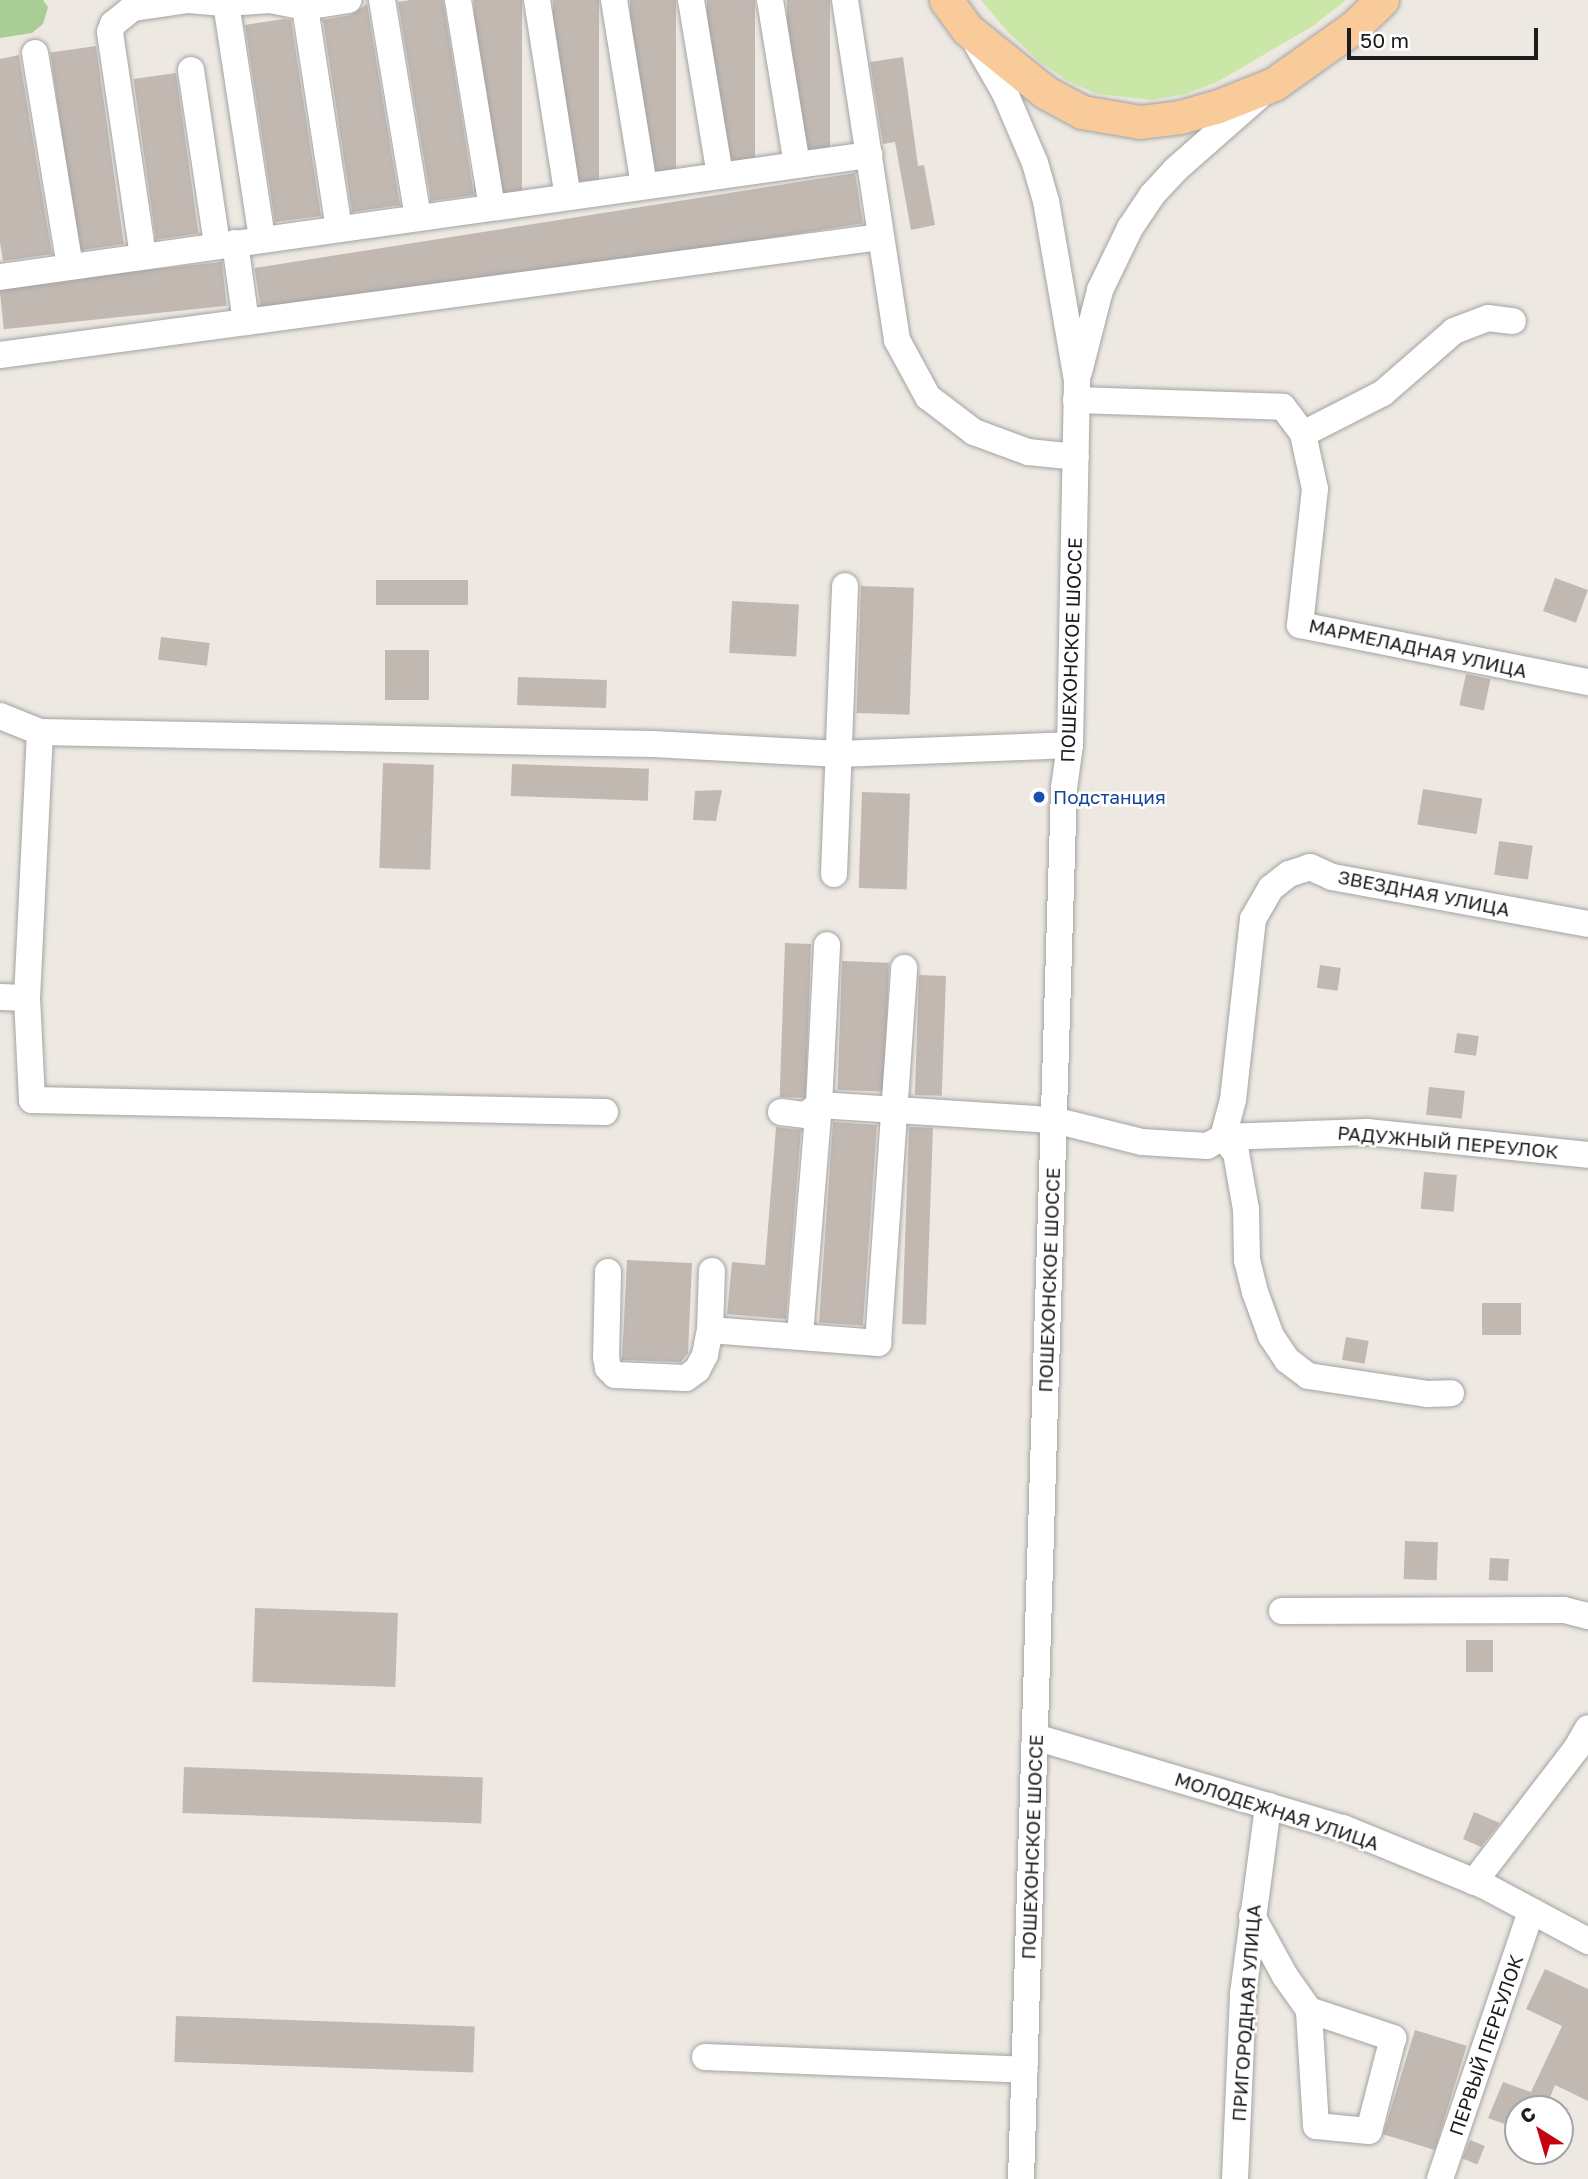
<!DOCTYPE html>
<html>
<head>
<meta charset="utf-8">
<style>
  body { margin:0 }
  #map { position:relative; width:1588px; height:2179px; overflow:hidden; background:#ede9e2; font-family:"Golos Text",sans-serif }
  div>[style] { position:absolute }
  .grass>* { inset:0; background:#cbe7a8 }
  .forest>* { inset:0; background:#aacc97 }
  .building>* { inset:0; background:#c2b8b2; transform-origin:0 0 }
  .roads { filter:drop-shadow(0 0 2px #a3a3a3) drop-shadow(0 0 2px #a3a3a3) }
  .minor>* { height:26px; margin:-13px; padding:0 13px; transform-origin:13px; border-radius:13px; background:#fff }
  .major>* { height:33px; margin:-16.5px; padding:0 16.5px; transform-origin:16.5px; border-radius:16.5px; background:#f9cb9b }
  .dots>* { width:19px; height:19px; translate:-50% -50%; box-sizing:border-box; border:4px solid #fff; border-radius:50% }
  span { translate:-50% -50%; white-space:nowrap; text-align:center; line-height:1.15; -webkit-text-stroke:5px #fff; paint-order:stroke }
  .street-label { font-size:19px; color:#1c1c1c }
  .transit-label { font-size:19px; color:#164399 }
  .left { translate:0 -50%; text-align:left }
  .north { position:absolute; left:1504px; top:2095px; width:70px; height:70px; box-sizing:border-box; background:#fff; border:2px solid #a4a4a4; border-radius:50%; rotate:323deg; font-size:19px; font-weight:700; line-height:28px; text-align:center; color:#1c1c1c }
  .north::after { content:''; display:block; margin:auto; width:24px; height:32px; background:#c4040f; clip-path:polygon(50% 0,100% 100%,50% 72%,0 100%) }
  .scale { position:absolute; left:1347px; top:28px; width:191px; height:32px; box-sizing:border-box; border:4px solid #1c1c1c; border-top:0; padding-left:9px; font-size:21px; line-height:24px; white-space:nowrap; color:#1c1c1c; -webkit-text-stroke:5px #fff; paint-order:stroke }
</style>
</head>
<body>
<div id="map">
  <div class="grass">
    <div style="clip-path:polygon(981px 0,1346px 0,1313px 26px,1217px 82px,1186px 94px,1152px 100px,1097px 94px,1068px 81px,1040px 62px,1006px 30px)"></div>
  </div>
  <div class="forest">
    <div style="clip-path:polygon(0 0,43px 0,48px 7px,43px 24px,32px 33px,0 38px)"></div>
  </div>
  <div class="building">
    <div style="clip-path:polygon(410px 0,443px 0,474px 195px,431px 201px,398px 2px)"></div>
    <div style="left:474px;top:0;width:48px;height:193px"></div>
    <div style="left:553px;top:0;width:46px;height:181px"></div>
    <div style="left:630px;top:0;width:46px;height:171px"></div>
    <div style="left:707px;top:0;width:48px;height:160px"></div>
    <div style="left:787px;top:0;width:43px;height:149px"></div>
    <div style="clip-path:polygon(367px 4px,400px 205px,352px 212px,323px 20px,351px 15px)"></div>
    <div style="clip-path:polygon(284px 19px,291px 20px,321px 216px,275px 222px,245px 25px)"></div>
    <div style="left:96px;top:46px;width:200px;height:46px;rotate:82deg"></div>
    <div style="clip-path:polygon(19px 55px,52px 254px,3px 261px,0 242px,0 59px)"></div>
    <div style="clip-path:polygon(903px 57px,918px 166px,924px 165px,935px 225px,911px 230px,895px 142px,883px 144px,870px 62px)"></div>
    <div style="left:176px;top:73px;width:162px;height:43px;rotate:82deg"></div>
    <div style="left:855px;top:173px;width:51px;height:608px;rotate:81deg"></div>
    <div style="left:222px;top:262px;width:44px;height:224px;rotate:84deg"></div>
    <div style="left:1555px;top:578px;width:35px;height:35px;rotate:20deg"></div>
    <div style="left:468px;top:580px;width:25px;height:92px;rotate:90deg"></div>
    <div style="left:861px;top:586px;width:53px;height:127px;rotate:2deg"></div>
    <div style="left:732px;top:601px;width:67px;height:52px;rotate:3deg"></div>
    <div style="left:161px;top:637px;width:49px;height:23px;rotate:7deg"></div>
    <div style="left:429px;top:650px;width:50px;height:44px;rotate:90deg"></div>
    <div style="left:1466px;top:674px;width:25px;height:32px;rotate:12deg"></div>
    <div style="left:518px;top:677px;width:89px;height:28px;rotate:2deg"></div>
    <div style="left:383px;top:763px;width:51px;height:105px;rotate:2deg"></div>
    <div style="left:512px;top:764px;width:137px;height:32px;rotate:2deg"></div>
    <div style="left:1423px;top:789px;width:60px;height:36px;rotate:9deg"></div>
    <div style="clip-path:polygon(722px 790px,716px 821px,693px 820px,695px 791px)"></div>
    <div style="left:862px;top:792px;width:48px;height:96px;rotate:2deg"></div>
    <div style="left:1499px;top:841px;width:34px;height:34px;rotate:8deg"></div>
    <div style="left:785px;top:943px;width:26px;height:154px;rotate:2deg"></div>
    <div style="left:842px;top:961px;width:47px;height:129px;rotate:2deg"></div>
    <div style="left:1320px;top:965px;width:21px;height:23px;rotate:8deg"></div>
    <div style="left:919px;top:975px;width:27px;height:120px;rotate:2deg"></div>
    <div style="left:1457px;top:1033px;width:22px;height:20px;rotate:8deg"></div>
    <div style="left:1429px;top:1087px;width:36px;height:28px;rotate:6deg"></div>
    <div style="left:833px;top:1122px;width:44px;height:201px;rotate:4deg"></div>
    <div style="clip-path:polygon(776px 1127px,801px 1130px,786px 1319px,727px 1314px,732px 1262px,765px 1265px)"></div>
    <div style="left:909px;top:1127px;width:24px;height:197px;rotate:2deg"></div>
    <div style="left:1424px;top:1172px;width:33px;height:37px;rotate:5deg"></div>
    <div style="clip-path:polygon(627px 1260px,692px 1263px,688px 1353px,681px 1362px,622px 1360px)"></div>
    <div style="left:1482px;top:1303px;width:39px;height:32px"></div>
    <div style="left:1346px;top:1337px;width:23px;height:23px;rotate:10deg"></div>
    <div style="left:1405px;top:1541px;width:33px;height:38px;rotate:2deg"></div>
    <div style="left:1490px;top:1558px;width:19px;height:22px;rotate:3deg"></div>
    <div style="left:255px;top:1608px;width:143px;height:74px;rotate:2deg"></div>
    <div style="left:1466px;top:1640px;width:27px;height:32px"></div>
    <div style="left:184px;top:1767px;width:299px;height:46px;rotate:2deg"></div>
    <div style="clip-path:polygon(1474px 1812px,1500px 1823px,1481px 1847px,1463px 1839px)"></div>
    <div style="clip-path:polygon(1545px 1969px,1588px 1989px,1588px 2101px,1555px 2085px,1549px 2100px,1569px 2109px,1518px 2109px,1518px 2129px,1488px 2118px,1503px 2082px,1531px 2092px,1562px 2026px,1526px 2009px)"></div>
    <div style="left:176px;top:2016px;width:299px;height:46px;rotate:2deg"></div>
    <div style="left:1415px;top:2030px;width:54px;height:109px;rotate:17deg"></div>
    <div style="left:1470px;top:2140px;width:16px;height:20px;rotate:22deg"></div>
  </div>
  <div class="roads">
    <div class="minor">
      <div style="left:189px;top:0;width:37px;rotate:5deg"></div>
      <div style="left:226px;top:3px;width:44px;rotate:-3.9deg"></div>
      <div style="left:270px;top:0;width:36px;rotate:11deg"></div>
      <div style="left:305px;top:7px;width:44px;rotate:-9.2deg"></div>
      <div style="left:382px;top:0;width:220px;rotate:80.6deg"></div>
      <div style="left:458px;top:0;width:210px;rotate:80.7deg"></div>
      <div style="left:537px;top:0;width:199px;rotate:81.1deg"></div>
      <div style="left:614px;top:0;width:188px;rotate:80.8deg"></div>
      <div style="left:691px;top:0;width:178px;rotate:80.6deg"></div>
      <div style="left:770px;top:0;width:167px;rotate:80.7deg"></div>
      <div style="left:845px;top:0;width:344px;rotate:81.3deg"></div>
      <div style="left:897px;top:340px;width:65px;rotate:61.5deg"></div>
      <div style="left:928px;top:397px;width:58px;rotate:37.3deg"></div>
      <div style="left:974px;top:432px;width:58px;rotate:20.3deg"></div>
      <div style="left:1028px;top:452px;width:48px;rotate:5.9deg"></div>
      <div style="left:226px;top:3px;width:239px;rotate:81.3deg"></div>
      <div style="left:305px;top:7px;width:224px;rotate:81.3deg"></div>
      <div style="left:974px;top:39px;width:62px;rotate:60.1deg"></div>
      <div style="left:1005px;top:93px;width:76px;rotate:66.8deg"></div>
      <div style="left:1035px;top:163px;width:40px;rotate:74deg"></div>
      <div style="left:1046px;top:201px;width:183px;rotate:80.2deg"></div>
      <div style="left:1077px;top:381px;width:364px;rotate:91.1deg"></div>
      <div style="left:1070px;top:745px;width:43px;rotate:97.9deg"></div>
      <div style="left:1064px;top:788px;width:1392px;rotate:91.77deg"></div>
      <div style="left:35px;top:53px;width:216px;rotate:80.7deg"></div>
      <div style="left:191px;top:70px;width:177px;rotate:81.5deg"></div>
      <div style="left:235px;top:243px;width:80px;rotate:82.1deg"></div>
      <div style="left:143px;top:256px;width:226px;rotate:-98.4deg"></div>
      <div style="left:110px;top:32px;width:9px;rotate:-69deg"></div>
      <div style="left:113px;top:24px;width:26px;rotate:-39deg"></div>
      <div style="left:133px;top:8px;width:55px;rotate:-8.4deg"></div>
      <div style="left:0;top:277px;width:878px;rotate:-7.99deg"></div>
      <div style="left:0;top:355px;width:889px;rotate:-7.63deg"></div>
      <div style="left:1079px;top:372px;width:85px;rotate:-75.6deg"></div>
      <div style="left:1100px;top:290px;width:69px;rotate:-64.2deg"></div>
      <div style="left:1130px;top:228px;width:40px;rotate:-56deg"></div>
      <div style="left:1152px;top:195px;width:34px;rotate:-47deg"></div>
      <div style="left:1175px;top:170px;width:112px;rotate:-41.4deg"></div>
      <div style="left:1076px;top:400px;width:207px;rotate:1.9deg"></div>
      <div style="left:1283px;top:407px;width:34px;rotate:53deg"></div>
      <div style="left:1303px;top:434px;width:56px;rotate:77.7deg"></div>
      <div style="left:1315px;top:489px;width:137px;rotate:96.3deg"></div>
      <div style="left:1300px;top:625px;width:294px;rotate:11.2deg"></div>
      <div style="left:1303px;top:434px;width:90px;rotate:-27.1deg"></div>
      <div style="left:1383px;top:393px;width:94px;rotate:-41.1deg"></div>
      <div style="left:1454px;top:331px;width:36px;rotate:-21deg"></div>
      <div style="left:1488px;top:318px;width:25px;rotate:7deg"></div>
      <div style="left:0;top:716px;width:43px;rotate:21.8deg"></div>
      <div style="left:834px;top:874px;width:288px;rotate:-87.8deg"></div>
      <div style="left:0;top:997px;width:27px;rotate:2deg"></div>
      <div style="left:605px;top:1112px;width:573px;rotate:-178.8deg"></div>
      <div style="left:32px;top:1100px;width:102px;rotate:-92.8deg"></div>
      <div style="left:27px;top:998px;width:266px;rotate:-87.2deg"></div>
      <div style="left:40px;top:732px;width:613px;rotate:1.12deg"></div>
      <div style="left:653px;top:744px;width:186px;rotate:3.1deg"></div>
      <div style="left:839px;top:754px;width:231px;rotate:-2.2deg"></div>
      <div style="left:781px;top:1112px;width:25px;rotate:7deg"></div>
      <div style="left:806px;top:1115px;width:16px;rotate:-38deg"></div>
      <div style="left:819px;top:1105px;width:235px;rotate:3.7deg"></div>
      <div style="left:1054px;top:1120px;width:91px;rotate:14deg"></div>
      <div style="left:1142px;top:1142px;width:65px;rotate:3.5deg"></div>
      <div style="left:1207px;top:1146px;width:18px;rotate:-29deg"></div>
      <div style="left:1223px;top:1137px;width:144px;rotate:-2deg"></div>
      <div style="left:1367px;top:1132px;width:222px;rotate:5.9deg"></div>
      <div style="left:1223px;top:1137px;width:38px;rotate:-75deg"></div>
      <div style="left:1233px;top:1100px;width:182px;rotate:-83.7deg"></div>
      <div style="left:1253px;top:919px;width:36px;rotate:-60deg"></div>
      <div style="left:1271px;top:888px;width:23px;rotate:-38deg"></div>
      <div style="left:1289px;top:874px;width:22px;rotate:-18deg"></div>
      <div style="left:1310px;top:867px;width:24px;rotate:24deg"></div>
      <div style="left:1332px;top:877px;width:260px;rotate:10.4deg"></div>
      <div style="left:1223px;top:1137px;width:21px;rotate:51deg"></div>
      <div style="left:1236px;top:1153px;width:57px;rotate:79.9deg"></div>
      <div style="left:1246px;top:1209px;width:51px;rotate:88.9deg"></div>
      <div style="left:1247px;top:1260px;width:33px;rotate:76deg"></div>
      <div style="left:1255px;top:1292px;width:47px;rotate:70deg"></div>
      <div style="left:1271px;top:1336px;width:29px;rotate:56deg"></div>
      <div style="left:1287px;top:1360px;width:26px;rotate:37deg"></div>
      <div style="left:1308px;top:1376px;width:120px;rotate:8.6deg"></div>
      <div style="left:1427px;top:1394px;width:24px;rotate:-2deg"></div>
      <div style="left:608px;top:1272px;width:85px;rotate:91.3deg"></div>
      <div style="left:606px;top:1357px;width:11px;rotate:80deg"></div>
      <div style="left:608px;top:1368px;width:10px;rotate:45deg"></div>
      <div style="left:615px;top:1375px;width:71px;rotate:2.4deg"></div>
      <div style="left:686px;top:1378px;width:14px;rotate:-36deg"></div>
      <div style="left:697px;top:1370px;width:17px;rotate:-62deg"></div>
      <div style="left:705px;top:1355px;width:25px;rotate:-79deg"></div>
      <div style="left:710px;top:1330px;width:169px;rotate:4.4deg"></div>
      <div style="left:878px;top:1343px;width:376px;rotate:-86deg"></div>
      <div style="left:710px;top:1330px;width:59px;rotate:-88.1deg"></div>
      <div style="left:800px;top:1335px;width:231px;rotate:-85.3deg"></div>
      <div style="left:819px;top:1105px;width:160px;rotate:-87.1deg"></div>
      <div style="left:1282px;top:1611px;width:282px;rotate:-0.2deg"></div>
      <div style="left:1564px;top:1610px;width:25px;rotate:14deg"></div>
      <div style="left:1035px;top:1737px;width:321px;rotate:16.5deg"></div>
      <div style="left:1343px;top:1828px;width:153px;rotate:22.2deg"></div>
      <div style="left:1485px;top:1886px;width:117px;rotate:28.1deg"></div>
      <div style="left:1474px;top:1882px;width:168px;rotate:-52.5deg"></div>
      <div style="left:1576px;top:1749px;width:24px;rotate:-60deg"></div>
      <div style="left:1252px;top:1916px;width:68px;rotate:61.2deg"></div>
      <div style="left:1285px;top:1976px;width:42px;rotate:54.8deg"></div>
      <div style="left:1309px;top:2010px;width:89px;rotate:18.4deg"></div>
      <div style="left:1393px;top:2038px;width:96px;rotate:104.5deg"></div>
      <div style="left:1369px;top:2131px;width:53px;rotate:-174.6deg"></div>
      <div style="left:1316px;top:2126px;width:116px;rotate:-93.5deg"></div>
      <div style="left:705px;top:2057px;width:320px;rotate:2.3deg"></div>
      <div style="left:1235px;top:2179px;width:185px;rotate:-87.5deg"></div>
      <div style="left:1243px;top:1994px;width:190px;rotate:-82.4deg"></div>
      <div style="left:1440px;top:2179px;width:283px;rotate:-71.2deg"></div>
    </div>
    <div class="major">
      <div style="left:946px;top:0;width:36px;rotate:54deg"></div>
      <div style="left:967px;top:29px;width:100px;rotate:38.9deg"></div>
      <div style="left:1045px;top:92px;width:42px;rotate:28.4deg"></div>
      <div style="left:1082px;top:112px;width:59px;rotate:9.8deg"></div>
      <div style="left:1140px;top:122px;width:40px;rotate:-7.1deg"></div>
      <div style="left:1180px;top:117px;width:37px;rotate:-16deg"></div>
      <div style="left:1216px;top:107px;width:62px;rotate:-21.6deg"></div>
      <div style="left:1274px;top:84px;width:98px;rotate:-35.5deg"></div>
      <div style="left:1354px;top:27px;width:39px;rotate:-44deg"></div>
    </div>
  </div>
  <div class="dots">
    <div style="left:1039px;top:797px;background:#1a4fb4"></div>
  </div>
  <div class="street-label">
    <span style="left:1418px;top:648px;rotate:12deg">МАРМЕЛАДНАЯ УЛИЦА</span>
    <span style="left:1071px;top:650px;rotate:-88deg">ПОШЕХОНСКОЕ ШОССЕ</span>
    <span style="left:1424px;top:893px;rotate:11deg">ЗВЕЗДНАЯ УЛИЦА</span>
    <span style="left:1448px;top:1142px;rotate:5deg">РАДУЖНЫЙ ПЕРЕУЛОК</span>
    <span style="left:1049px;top:1280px;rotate:-88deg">ПОШЕХОНСКОЕ ШОССЕ</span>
    <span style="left:1277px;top:1811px;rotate:18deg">МОЛОДЕЖНАЯ УЛИЦА</span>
    <span style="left:1032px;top:1847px;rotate:-88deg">ПОШЕХОНСКОЕ ШОССЕ</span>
    <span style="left:1246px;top:2013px;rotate:-86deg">ПРИГОРОДНАЯ УЛИЦА</span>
    <span style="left:1486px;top:2045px;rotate:-71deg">ПЕРВЫЙ ПЕРЕУЛОК</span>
  </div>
  <div class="transit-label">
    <span class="left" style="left:1053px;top:797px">Подстанция</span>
  </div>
  <div class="north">С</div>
  <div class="scale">50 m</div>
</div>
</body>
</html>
